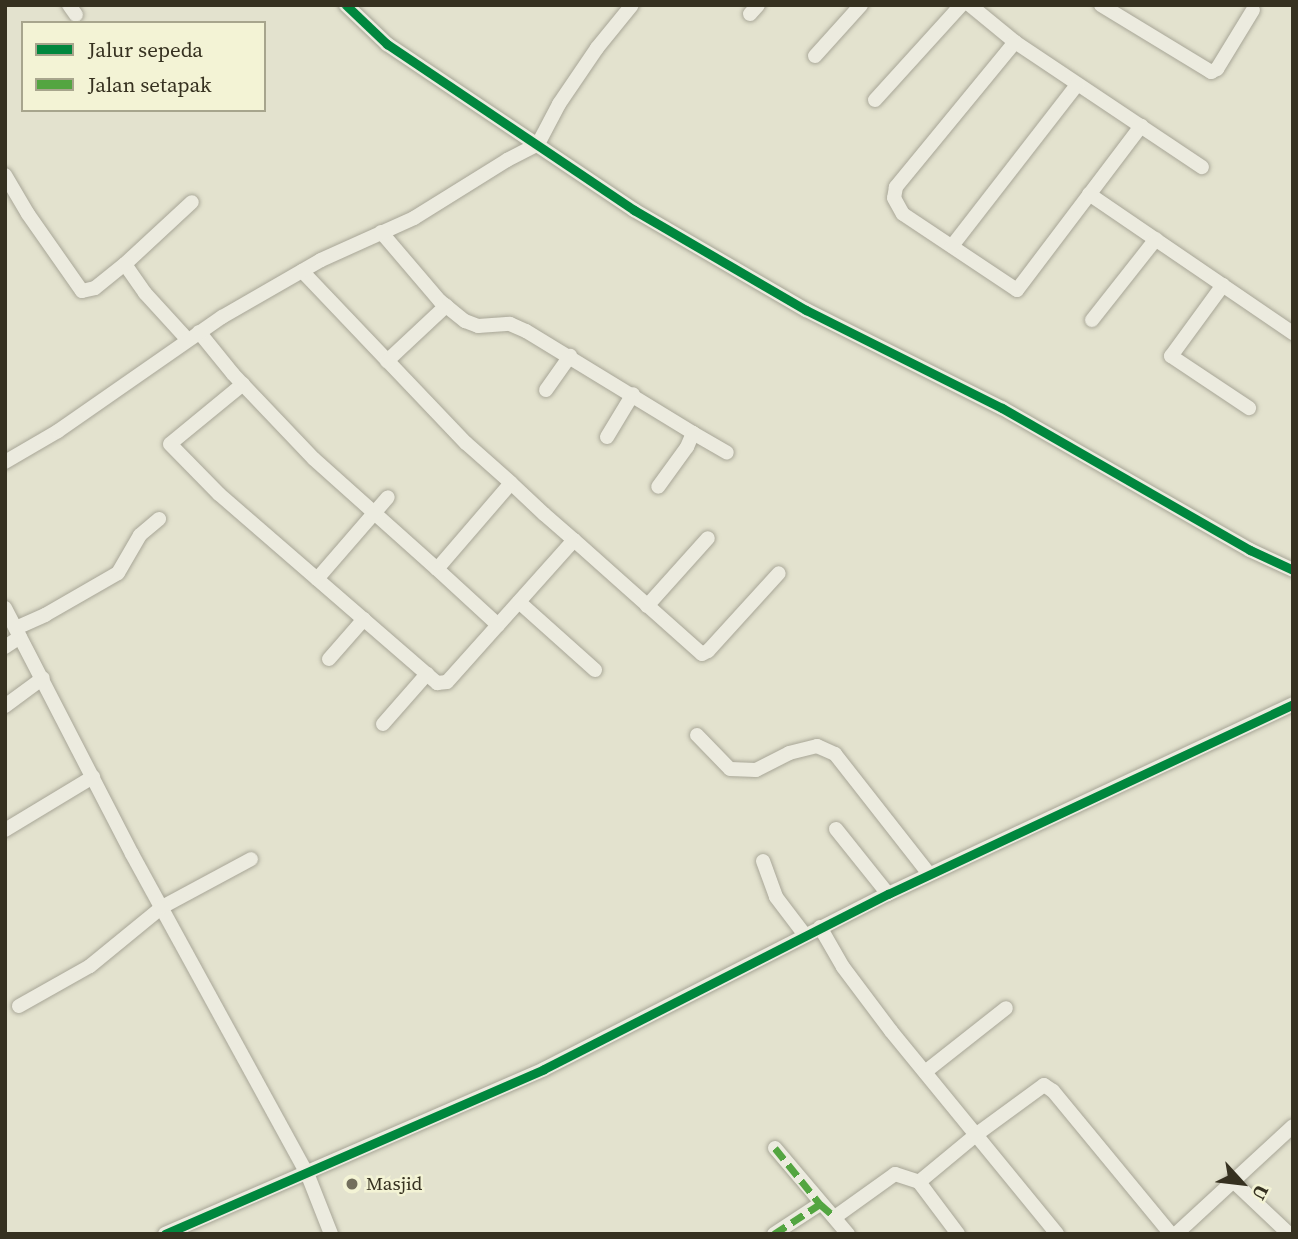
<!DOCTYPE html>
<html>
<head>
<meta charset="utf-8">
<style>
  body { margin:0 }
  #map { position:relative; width:1298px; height:1239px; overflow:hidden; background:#e3e2ce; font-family:"Source Serif 4",serif }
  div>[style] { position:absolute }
  .roads { filter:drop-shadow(0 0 2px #a8a697) drop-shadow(0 0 2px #a8a697) }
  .minor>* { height:14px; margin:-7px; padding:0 7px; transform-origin:7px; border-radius:7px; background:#ecebdf }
  .quiet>* { height:7px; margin-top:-3.5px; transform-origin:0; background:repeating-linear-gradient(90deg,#53a541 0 14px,transparent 0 21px) }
  .cycleway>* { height:9px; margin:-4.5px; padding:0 4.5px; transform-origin:4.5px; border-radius:4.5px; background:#00873e }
  .dots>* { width:19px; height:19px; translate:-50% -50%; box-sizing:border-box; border:4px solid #f3f3d5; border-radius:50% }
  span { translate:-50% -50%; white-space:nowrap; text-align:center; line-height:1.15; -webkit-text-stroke:5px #f3f3d5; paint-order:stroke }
  .poi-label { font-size:19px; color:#363120 }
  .left { translate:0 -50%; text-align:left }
  .frame { position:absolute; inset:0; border:7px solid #363120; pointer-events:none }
  .legend { position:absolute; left:21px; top:21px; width:245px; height:91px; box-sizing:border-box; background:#f3f3d5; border:2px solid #a7a58d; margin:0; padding:9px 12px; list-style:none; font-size:21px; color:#363120 }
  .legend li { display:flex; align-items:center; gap:14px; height:35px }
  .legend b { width:35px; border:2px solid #a7a58d }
  .north { position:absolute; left:1207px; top:1148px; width:70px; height:70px; -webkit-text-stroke:5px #f3f3d5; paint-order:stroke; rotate:117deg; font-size:19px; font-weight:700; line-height:28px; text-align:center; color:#363120 }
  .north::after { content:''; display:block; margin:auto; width:24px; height:32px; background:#363120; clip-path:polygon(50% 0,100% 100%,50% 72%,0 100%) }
</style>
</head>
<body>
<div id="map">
  <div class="roads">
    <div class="minor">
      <div style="left:69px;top:5px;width:12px;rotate:55deg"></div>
      <div style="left:346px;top:5px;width:57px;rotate:43.6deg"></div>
      <div style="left:387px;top:44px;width:298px;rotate:33.9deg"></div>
      <div style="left:634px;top:210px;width:199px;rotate:30.2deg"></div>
      <div style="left:806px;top:310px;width:219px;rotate:26.6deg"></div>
      <div style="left:1002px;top:408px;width:286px;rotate:29.8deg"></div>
      <div style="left:1250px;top:550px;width:47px;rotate:24.9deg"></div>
      <div style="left:970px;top:5px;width:58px;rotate:39.4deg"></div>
      <div style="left:1015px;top:42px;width:225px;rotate:33.8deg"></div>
      <div style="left:1101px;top:5px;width:129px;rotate:31.3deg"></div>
      <div style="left:1211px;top:72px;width:7px;rotate:-27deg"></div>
      <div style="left:1217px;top:69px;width:69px;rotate:-58.6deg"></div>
      <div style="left:750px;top:14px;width:12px;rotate:-48deg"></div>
      <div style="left:1015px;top:42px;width:188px;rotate:129.4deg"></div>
      <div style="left:896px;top:187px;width:11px;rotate:100deg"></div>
      <div style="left:894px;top:198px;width:18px;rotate:61deg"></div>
      <div style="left:903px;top:214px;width:137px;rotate:33.7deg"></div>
      <div style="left:1017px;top:290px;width:206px;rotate:-52.9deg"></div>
      <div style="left:815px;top:56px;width:69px;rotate:-48deg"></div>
      <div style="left:875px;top:100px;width:128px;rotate:-47.8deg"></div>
      <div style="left:5px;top:175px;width:45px;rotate:59.5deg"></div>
      <div style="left:28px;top:214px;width:94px;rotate:55deg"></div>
      <div style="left:82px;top:291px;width:13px;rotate:-13deg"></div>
      <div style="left:95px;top:288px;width:38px;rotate:-39deg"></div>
      <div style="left:1089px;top:194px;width:247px;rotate:34.3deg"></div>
      <div style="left:381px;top:232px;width:91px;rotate:49.5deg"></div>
      <div style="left:440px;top:301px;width:32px;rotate:39deg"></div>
      <div style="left:465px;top:321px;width:14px;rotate:21deg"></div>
      <div style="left:478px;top:326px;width:32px;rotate:-4deg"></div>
      <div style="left:510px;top:324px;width:17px;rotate:24deg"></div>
      <div style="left:526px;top:331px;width:196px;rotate:31.4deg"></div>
      <div style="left:693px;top:433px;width:15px;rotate:113deg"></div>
      <div style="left:687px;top:447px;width:49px;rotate:125.9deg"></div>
      <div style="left:952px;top:246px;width:204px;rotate:-52.2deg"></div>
      <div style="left:302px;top:271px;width:238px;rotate:46.4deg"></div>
      <div style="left:466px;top:443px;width:60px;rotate:41.6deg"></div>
      <div style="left:511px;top:483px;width:45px;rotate:43.2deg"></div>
      <div style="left:544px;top:514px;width:40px;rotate:41deg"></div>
      <div style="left:574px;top:540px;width:114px;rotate:131.8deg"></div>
      <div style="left:498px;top:625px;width:83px;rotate:-137.4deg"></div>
      <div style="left:437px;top:569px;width:113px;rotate:-49.3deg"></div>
      <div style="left:1223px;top:285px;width:88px;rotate:126.2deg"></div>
      <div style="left:1171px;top:356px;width:94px;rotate:33.7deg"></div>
      <div style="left:1092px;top:320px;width:103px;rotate:-51.7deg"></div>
      <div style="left:199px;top:332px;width:54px;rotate:51deg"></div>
      <div style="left:233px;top:374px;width:117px;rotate:46.4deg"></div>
      <div style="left:314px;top:459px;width:165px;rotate:41.8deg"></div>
      <div style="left:187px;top:339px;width:62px;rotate:-132.4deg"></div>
      <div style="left:145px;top:293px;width:35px;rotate:-125deg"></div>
      <div style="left:125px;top:264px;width:91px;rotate:-42.8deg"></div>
      <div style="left:387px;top:361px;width:81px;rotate:-43deg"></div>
      <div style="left:243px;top:384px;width:94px;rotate:140.6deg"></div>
      <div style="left:170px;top:444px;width:70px;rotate:45.6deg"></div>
      <div style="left:219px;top:494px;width:289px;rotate:40.9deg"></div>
      <div style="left:437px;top:683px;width:10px;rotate:-6deg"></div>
      <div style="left:447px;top:682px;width:76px;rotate:-48.2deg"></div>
      <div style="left:546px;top:390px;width:42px;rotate:-54.8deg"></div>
      <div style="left:693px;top:433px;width:39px;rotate:30deg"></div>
      <div style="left:607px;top:437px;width:50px;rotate:-58.8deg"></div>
      <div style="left:5px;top:462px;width:61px;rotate:-30.3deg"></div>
      <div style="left:58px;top:431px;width:200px;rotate:-34.8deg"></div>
      <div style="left:222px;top:317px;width:114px;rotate:-29.9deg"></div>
      <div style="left:321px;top:260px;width:102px;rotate:-24.3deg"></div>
      <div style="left:414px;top:218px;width:110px;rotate:-31.9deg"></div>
      <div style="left:507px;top:160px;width:35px;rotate:-27deg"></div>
      <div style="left:538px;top:144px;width:45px;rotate:-62.3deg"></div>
      <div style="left:559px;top:104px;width:68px;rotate:-55.8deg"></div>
      <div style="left:597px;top:48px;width:55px;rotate:-50.9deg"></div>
      <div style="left:574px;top:540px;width:171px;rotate:41.7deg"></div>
      <div style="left:702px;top:654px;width:7px;rotate:-27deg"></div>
      <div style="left:708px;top:651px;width:105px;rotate:-47.7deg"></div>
      <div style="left:317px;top:579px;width:108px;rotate:-49.1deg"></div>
      <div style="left:519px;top:602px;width:102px;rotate:41.8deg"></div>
      <div style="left:647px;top:606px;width:91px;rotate:-48.1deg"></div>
      <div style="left:5px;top:608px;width:277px;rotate:62.7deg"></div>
      <div style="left:132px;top:854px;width:364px;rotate:61.3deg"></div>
      <div style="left:307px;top:1173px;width:66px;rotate:68.5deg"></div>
      <div style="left:16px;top:628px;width:32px;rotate:-24deg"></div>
      <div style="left:45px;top:615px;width:84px;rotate:-29.9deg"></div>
      <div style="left:118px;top:573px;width:44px;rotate:-59.9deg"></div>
      <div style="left:140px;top:535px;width:25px;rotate:-40deg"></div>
      <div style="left:5px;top:647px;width:18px;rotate:-34deg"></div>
      <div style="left:329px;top:659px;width:53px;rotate:-48.8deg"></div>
      <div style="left:5px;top:706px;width:47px;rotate:-36.4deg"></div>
      <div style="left:383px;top:724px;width:67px;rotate:-48.7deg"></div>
      <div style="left:697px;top:735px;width:47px;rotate:45.9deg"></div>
      <div style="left:730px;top:769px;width:26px;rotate:2deg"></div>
      <div style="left:756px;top:770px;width:37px;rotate:-27deg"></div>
      <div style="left:789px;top:753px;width:29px;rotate:-14deg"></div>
      <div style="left:817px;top:746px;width:20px;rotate:24deg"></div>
      <div style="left:835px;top:754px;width:152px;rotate:51.9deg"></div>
      <div style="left:836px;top:829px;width:83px;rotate:51.3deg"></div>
      <div style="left:5px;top:830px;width:103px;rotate:-31.1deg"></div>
      <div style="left:763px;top:861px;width:38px;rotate:70deg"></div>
      <div style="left:776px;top:897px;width:48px;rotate:52.7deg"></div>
      <div style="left:820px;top:927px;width:46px;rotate:60.1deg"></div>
      <div style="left:843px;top:967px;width:80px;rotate:53.1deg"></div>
      <div style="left:891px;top:1031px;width:262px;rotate:50.7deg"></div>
      <div style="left:19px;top:1006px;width:81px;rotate:-29.4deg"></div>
      <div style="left:90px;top:966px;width:93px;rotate:-39.3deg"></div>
      <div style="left:162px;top:907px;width:101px;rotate:-28.3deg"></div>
      <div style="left:925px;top:1072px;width:103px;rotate:-38.3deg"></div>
      <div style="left:775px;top:1148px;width:113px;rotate:49.7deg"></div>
      <div style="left:1233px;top:1181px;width:77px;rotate:43.4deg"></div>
      <div style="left:919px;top:1182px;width:75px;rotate:-39.6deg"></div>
      <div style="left:977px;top:1134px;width:83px;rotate:-36.2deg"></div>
      <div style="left:1044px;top:1085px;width:11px;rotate:34deg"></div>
      <div style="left:1053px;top:1091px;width:185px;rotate:50.5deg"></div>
      <div style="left:835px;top:1217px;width:74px;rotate:-35.6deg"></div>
      <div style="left:895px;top:1174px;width:25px;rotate:18deg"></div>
      <div style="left:919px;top:1182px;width:65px;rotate:53.1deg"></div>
      <div style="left:165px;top:1234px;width:413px;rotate:-23.5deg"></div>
      <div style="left:544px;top:1069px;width:386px;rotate:-27deg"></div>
      <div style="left:888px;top:894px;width:447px;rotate:-25.1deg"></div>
      <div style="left:774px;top:1234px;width:55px;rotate:-33.1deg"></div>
      <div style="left:1176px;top:1234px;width:159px;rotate:-42.7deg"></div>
    </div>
  </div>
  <div class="quiet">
    <div style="left:775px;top:1148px;width:72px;rotate:51.2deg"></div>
    <div style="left:820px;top:1204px;width:20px;rotate:41deg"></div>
    <div style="left:774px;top:1234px;width:55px;rotate:-33.1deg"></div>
  </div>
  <div class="cycleway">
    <div style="left:346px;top:5px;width:57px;rotate:43.6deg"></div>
    <div style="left:387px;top:44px;width:298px;rotate:33.9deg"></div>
    <div style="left:634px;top:210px;width:199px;rotate:30.2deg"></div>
    <div style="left:806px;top:310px;width:219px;rotate:26.6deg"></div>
    <div style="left:1002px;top:408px;width:286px;rotate:29.8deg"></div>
    <div style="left:1250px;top:550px;width:47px;rotate:24.9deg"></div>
    <div style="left:165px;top:1234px;width:413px;rotate:-23.5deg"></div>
    <div style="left:544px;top:1069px;width:386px;rotate:-27deg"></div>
    <div style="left:888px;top:894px;width:447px;rotate:-25.1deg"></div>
  </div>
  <div class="dots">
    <div style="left:352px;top:1184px;background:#736f5d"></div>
  </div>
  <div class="poi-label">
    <span class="left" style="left:366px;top:1184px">Masjid</span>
  </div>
  <div class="frame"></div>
  <ul class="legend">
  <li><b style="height:9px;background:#00873e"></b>Jalur sepeda</li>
  <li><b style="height:9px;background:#53a541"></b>Jalan setapak</li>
  </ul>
  <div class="north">U</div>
</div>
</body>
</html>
